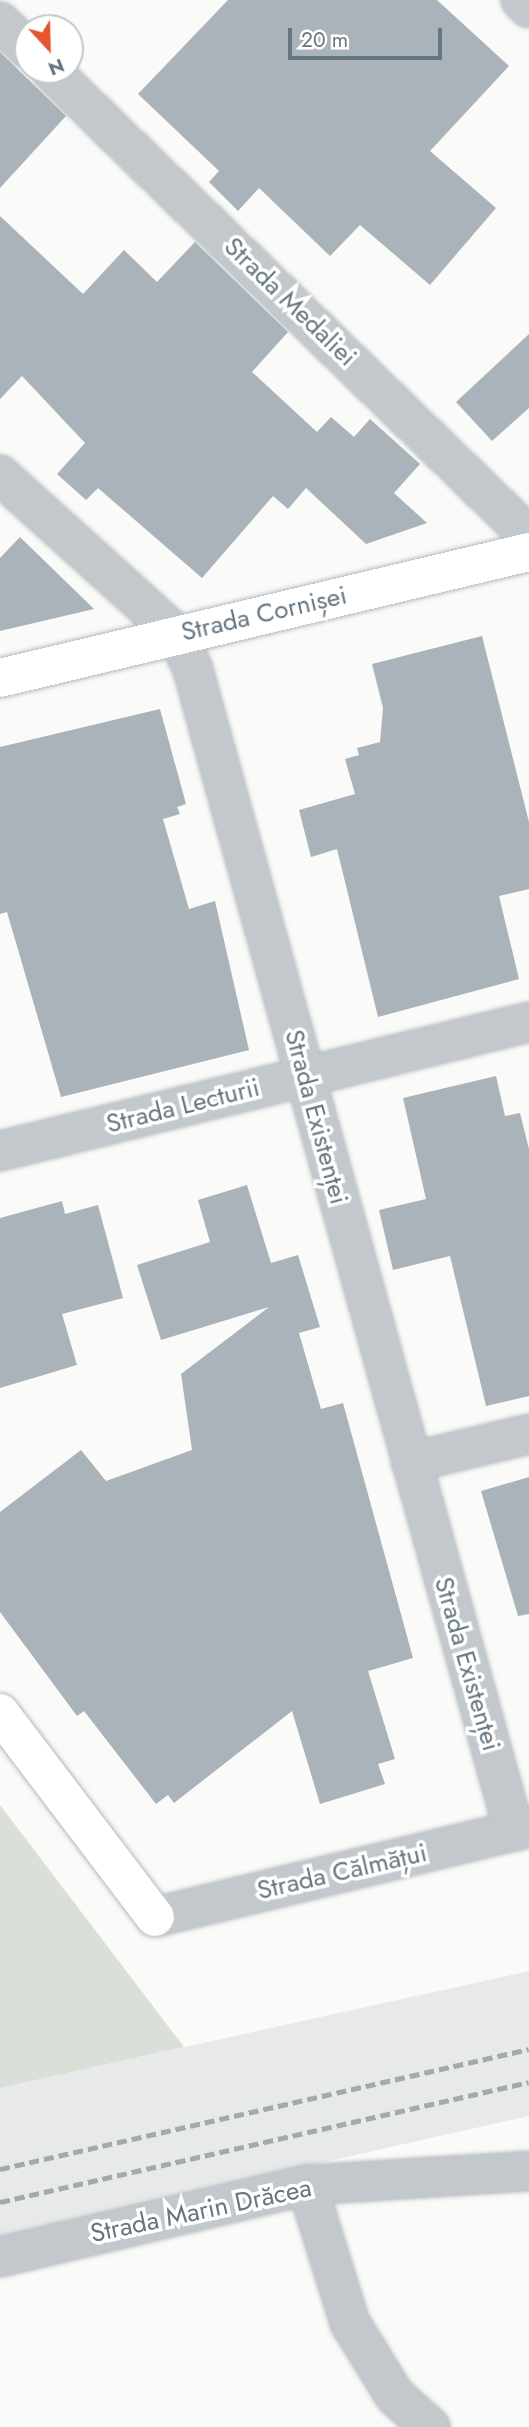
<!DOCTYPE html>
<html>
<head>
<meta charset="utf-8">
<style>
  body { margin:0 }
  #map { position:relative; width:529px; height:2427px; overflow:hidden; background:#fafaf8; font-family:Jost,sans-serif }
  div>[style] { position:absolute }
  .built>* { inset:0; background:#e8e9e9 }
  .green>* { inset:0; background:#dadfd7 }
  .building>* { inset:0; background:#aab3b9 }
  .roads { filter:drop-shadow(0 0 2px #b3babf) drop-shadow(0 0 2px #b3babf) }
  .street>* { height:38px; margin:-19px; padding:0 19px; transform-origin:19px; border-radius:19px; background:#c3c8cc }
  .secondary>* { height:38px; margin:-19px; padding:0 19px; transform-origin:19px; border-radius:19px; background:#fff }
  .rail>* { height:5px; margin-top:-2.5px; transform-origin:0; background:repeating-linear-gradient(90deg,#a2aab0 0 10px,transparent 0 15px) }
  span { translate:-50% -50%; white-space:nowrap; text-align:center; line-height:1.15; -webkit-text-stroke:7px #fff; paint-order:stroke }
  .street-label { font-size:26px; color:#657683 }
  .north { position:absolute; left:14px; top:14px; width:70px; height:70px; box-sizing:border-box; background:#fff; border:2px solid #c1c8cd; border-radius:50%; rotate:158deg; font-size:19px; font-weight:700; line-height:28px; text-align:center; color:#657683 }
  .north::after { content:''; display:block; margin:auto; width:24px; height:32px; background:#e4572e; clip-path:polygon(50% 0,100% 100%,50% 72%,0 100%) }
  .scale { position:absolute; left:288px; top:28px; width:154px; height:32px; box-sizing:border-box; border:4px solid #657683; border-top:0; padding-left:9px; font-size:21px; line-height:24px; white-space:nowrap; color:#657683; -webkit-text-stroke:5px #fff; paint-order:stroke }
</style>
</head>
<body>
<div id="map">
  <div class="built">
    <div style="clip-path:polygon(529px 1971px,529px 2116px,257px 2177px,0 2259px,0 2088px)"></div>
  </div>
  <div class="green">
    <div style="clip-path:polygon(0 1805px,184px 2047px,0 2088px)"></div>
  </div>
  <div class="building">
    <div style="clip-path:polygon(228px 0,437px 0,509px 66px,430px 151px,496px 208px,430px 285px,360px 225px,330px 256px,259px 188px,238px 211px,209px 182px,219px 171px,138px 94px)"></div>
    <div style="clip-path:polygon(0 52px,66px 116px,0 188px)"></div>
    <div style="clip-path:polygon(0 216px,83px 294px,124px 250px,157px 282px,195px 242px,288px 332px,252px 372px,317px 432px,331px 417px,354px 437px,370px 419px,420px 464px,394px 493px,427px 523px,366px 544px,306px 488px,288px 509px,273px 496px,202px 578px,98px 488px,86px 500px,57px 474px,85px 443px,22px 376px,0 399px)"></div>
    <div style="clip-path:polygon(529px 334px,529px 408px,492px 441px,456px 402px)"></div>
    <div style="clip-path:polygon(20px 537px,94px 609px,0 631px,0 558px)"></div>
    <div style="clip-path:polygon(482px 636px,529px 822px,529px 889px,499px 896px,519px 979px,378px 1017px,337px 849px,311px 857px,299px 810px,355px 794px,345px 759px,359px 755px,357px 748px,380px 742px,383px 708px,372px 664px)"></div>
    <div style="clip-path:polygon(160px 709px,186px 804px,177px 807px,180px 814px,163px 819px,189px 909px,215px 901px,249px 1050px,61px 1097px,7px 912px,0 914px,0 747px)"></div>
    <div style="clip-path:polygon(496px 1076px,505px 1116px,520px 1113px,529px 1149px,529px 1396px,486px 1406px,450px 1256px,393px 1270px,379px 1210px,426px 1199px,403px 1098px)"></div>
    <div style="clip-path:polygon(247px 1185px,271px 1263px,298px 1255px,320px 1327px,299px 1333px,321px 1409px,343px 1403px,413px 1658px,368px 1671px,395px 1759px,378px 1764px,385px 1784px,320px 1804px,292px 1711px,174px 1803px,168px 1795px,156px 1804px,84px 1711px,77px 1716px,0 1612px,0 1512px,81px 1450px,106px 1481px,192px 1450px,181px 1374px,269px 1307px,161px 1340px,137px 1265px,210px 1242px,198px 1200px)"></div>
    <div style="clip-path:polygon(62px 1201px,65px 1214px,98px 1205px,123px 1298px,62px 1314px,77px 1365px,0 1388px,0 1218px)"></div>
    <div style="clip-path:polygon(529px 1477px,529px 1614px,518px 1616px,481px 1491px)"></div>
  </div>
  <div class="roads">
    <div class="street">
      <div style="left:521px;top:0;width:11px;rotate:45deg"></div>
      <div style="left:0;top:22px;width:39px;rotate:44deg"></div>
      <div style="left:50px;top:70px;width:668px;rotate:44.21deg"></div>
      <div style="left:0;top:475px;width:239px;rotate:42.1deg"></div>
      <div style="left:177px;top:635px;width:38px;rotate:65deg"></div>
      <div style="left:193px;top:670px;width:1205px;rotate:74.54deg"></div>
      <div style="left:0;top:1151px;width:545px;rotate:-13.7deg"></div>
      <div style="left:411px;top:1462px;width:121px;rotate:-13.3deg"></div>
      <div style="left:155px;top:1917px;width:385px;rotate:-13.5deg"></div>
      <div style="left:307px;top:2185px;width:145px;rotate:72.7deg"></div>
      <div style="left:350px;top:2323px;width:86px;rotate:58.3deg"></div>
      <div style="left:395px;top:2396px;width:47px;rotate:41.5deg"></div>
      <div style="left:0;top:2257px;width:315px;rotate:-13.2deg"></div>
      <div style="left:307px;top:2185px;width:222px;rotate:-3.6deg"></div>
    </div>
    <div class="secondary">
      <div style="left:0;top:678px;width:544px;rotate:-13.4deg"></div>
      <div style="left:0;top:1713px;width:256px;rotate:52.8deg"></div>
    </div>
  </div>
  <div class="rail">
    <div style="left:0;top:2169px;width:542px;rotate:-12.78deg"></div>
    <div style="left:0;top:2202px;width:542px;rotate:-12.78deg"></div>
  </div>
  <div class="street-label">
    <span style="left:290px;top:302px;rotate:44deg">Strada Medaliei</span>
    <span style="left:264px;top:614px;rotate:-13deg">Strada Cornișei</span>
    <span style="left:183px;top:1106px;rotate:-14deg">Strada Lecturii</span>
    <span style="left:316px;top:1117px;rotate:75deg">Strada Existenței</span>
    <span style="left:467px;top:1664px;rotate:74deg">Strada Existenței</span>
    <span style="left:342px;top:1872px;rotate:-13deg">Strada Călmățui</span>
    <span style="left:201px;top:2211px;rotate:-12deg">Strada Marin Drăcea</span>
  </div>
  <div class="north">N</div>
  <div class="scale">20 m</div>
</div>
</body>
</html>
